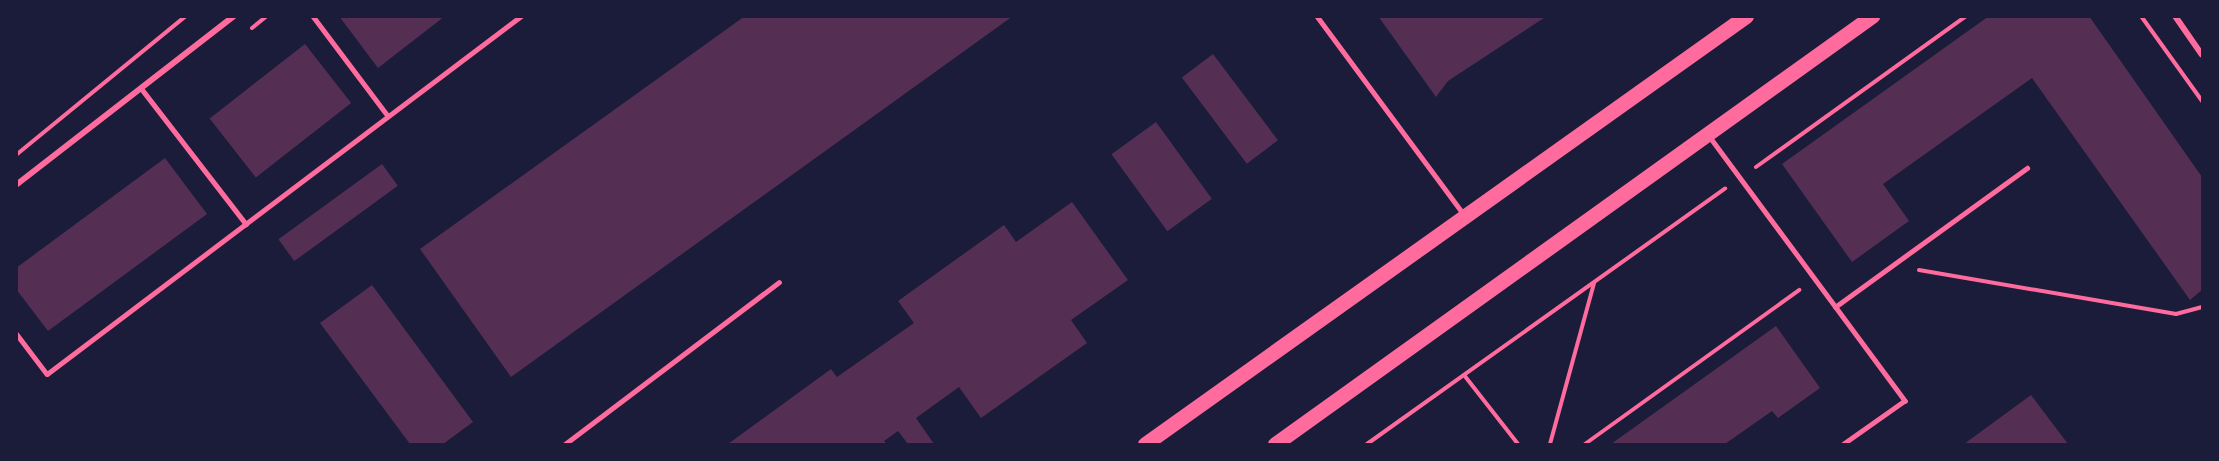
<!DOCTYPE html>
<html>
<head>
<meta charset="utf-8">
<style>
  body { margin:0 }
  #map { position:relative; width:2219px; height:461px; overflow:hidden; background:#1b1b3a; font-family:"Work Sans",sans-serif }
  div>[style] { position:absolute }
  .building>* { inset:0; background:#542f53; transform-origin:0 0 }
  .path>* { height:4px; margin:-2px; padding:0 2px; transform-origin:2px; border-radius:2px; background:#ff6b9d }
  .service>* { height:4.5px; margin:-2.25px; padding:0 2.25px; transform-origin:2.25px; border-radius:2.25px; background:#ff6b9d }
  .minor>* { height:6px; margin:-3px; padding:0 3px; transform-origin:3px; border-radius:3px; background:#ff6b9d }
  .primary>* { height:15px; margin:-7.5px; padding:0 7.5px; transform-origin:7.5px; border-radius:7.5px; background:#ff6b9d }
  span { translate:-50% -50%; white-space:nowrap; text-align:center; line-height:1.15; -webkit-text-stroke:4.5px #1b1b3a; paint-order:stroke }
  .frame { position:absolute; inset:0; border:18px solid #1b1b3a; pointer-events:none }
</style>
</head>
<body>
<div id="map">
  <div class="building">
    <div style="clip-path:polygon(339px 16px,445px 16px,378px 68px)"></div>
    <div style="clip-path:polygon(745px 16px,1013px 16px,511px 377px,420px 249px)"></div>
    <div style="clip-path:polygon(1378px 16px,1547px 16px,1448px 81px,1436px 97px)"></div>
    <div style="clip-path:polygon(1989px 16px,2089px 16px,2202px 177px,2202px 290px,2190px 300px,2032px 78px,1883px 184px,1909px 221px,1852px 262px,1782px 164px)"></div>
    <div style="left:305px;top:44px;width:75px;height:121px;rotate:52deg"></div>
    <div style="left:1213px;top:54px;width:108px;height:39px;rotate:53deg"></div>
    <div style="left:1156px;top:122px;width:95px;height:55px;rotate:54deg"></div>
    <div style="clip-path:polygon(165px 158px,207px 214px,48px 331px,16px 289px,16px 268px)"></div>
    <div style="left:382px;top:164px;width:27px;height:128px;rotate:54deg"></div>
    <div style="clip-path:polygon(1072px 202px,1128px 280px,1071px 320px,1087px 343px,981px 418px,959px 387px,916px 418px,934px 444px,908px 444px,898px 431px,884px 441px,887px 444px,728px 444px,831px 369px,837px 377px,914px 323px,898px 301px,1004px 225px,1016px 242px)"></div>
    <div style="clip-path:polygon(372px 285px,473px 422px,443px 444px,410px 444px,320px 323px)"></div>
    <div style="clip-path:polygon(1776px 326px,1820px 388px,1778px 418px,1772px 411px,1725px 444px,1611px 444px)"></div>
    <div style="clip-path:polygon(2031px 395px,2068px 444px,1964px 444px)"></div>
  </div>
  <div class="path">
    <div style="left:2141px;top:16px;width:105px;rotate:54.3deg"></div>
    <div style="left:252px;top:28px;width:19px;rotate:-39deg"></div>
    <div style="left:16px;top:155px;width:220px;rotate:-39.3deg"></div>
    <div style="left:1756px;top:167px;width:259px;rotate:-35.7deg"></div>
    <div style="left:1919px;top:270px;width:261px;rotate:9.7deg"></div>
    <div style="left:2176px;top:314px;width:27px;rotate:-15deg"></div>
    <div style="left:1464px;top:375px;width:88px;rotate:52deg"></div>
    <div style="left:1367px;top:444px;width:440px;rotate:-35.5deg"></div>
    <div style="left:1550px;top:444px;width:167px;rotate:-74.7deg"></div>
    <div style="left:1585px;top:444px;width:264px;rotate:-35.7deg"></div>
  </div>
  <div class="service">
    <div style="left:313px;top:16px;width:125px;rotate:53.1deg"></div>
    <div style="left:1317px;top:16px;width:247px;rotate:53.5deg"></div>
    <div style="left:141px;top:88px;width:172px;rotate:52.3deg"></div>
    <div style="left:1710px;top:137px;width:328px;rotate:53.5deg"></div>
    <div style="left:1905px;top:401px;width:75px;rotate:144.8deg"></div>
    <div style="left:1835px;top:307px;width:237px;rotate:-35.9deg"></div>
    <div style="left:16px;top:333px;width:51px;rotate:52.9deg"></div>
    <div style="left:47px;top:374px;width:594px;rotate:-37.06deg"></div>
    <div style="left:565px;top:444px;width:268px;rotate:-37.1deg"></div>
  </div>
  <div class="minor">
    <div style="left:2175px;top:16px;width:47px;rotate:55.3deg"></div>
    <div style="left:16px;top:185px;width:276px;rotate:-37.8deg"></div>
  </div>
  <div class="primary">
    <div style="left:1145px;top:444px;width:738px;rotate:-35.46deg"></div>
    <div style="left:1275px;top:444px;width:735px;rotate:-35.64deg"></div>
  </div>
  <div class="frame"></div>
</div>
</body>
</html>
